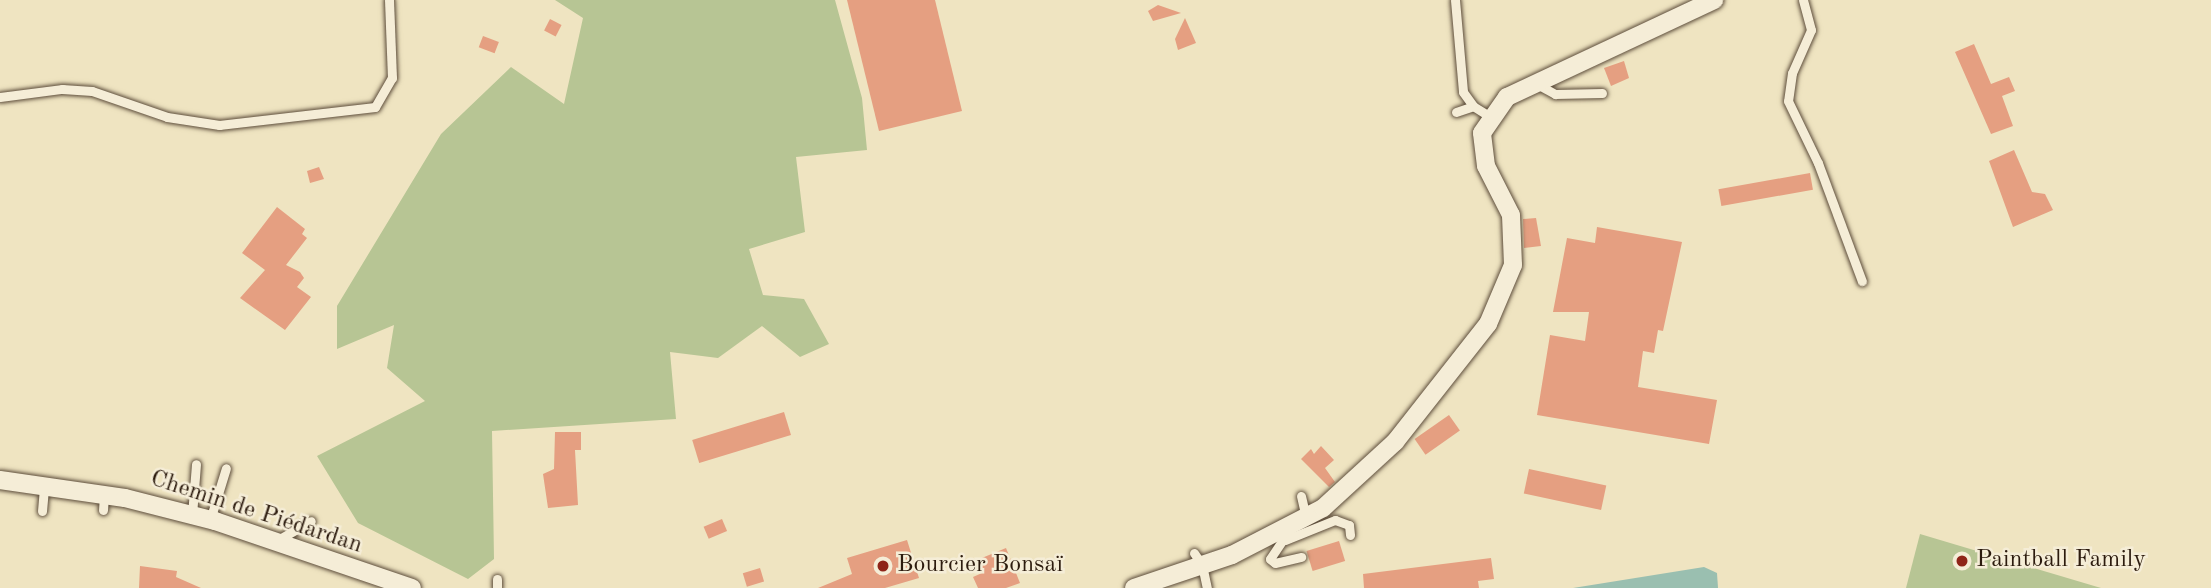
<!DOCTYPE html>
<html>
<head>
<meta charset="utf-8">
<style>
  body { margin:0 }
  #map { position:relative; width:2211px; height:588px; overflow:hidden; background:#efe4c1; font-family:"Old Standard TT",serif }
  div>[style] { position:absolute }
  .green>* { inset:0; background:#b7c594 }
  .water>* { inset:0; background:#9abfb0 }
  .building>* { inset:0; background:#e59f81; transform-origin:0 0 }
  .roads { filter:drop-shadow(0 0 2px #5d4d3b) drop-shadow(0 0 2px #5d4d3b) }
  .lane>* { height:9px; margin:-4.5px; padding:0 4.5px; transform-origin:4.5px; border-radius:4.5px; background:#f5edd7 }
  .street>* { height:18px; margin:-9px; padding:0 9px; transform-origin:9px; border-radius:9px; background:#f5edd7 }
  .dots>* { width:19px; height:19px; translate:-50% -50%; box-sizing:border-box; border:4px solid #f5edd7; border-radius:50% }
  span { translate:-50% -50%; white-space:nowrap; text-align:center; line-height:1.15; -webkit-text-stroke:5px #f5edd7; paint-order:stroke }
  .street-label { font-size:24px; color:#2c1b0e }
  .poi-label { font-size:24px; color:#2c1b0e }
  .left { translate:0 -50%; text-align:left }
</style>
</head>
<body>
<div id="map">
  <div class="green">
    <div style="clip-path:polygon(555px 0,835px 0,862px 98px,867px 150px,796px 157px,805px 232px,749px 249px,763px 295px,804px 299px,829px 344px,800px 357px,762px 326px,718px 358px,670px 352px,676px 419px,492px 431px,494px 559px,468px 579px,358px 523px,317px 456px,425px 401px,387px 368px,394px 325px,337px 349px,337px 306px,441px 134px,511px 67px,564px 104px,583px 18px)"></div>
    <div style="clip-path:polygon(1920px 534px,2101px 588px,1906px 588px)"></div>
  </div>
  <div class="water">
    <div style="clip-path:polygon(1704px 567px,1717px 573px,1718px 588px,1573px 588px)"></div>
  </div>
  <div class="building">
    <div style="clip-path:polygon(847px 0,935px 0,962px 111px,879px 131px)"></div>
    <div style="clip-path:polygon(1158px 5px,1181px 13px,1153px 21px,1148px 11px)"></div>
    <div style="clip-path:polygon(1185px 18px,1196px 43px,1178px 50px,1175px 39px)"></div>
    <div style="left:550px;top:19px;width:13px;height:13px;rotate:27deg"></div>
    <div style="left:483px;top:36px;width:17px;height:12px;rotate:21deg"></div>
    <div style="clip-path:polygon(1974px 44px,1991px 84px,2009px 77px,2015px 91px,2002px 96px,2013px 126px,1991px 134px,1955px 52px)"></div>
    <div style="clip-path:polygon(1624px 61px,1629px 78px,1611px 86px,1604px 68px)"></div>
    <div style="clip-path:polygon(2014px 150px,2032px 192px,2045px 194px,2053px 210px,2013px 227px,1989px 161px)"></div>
    <div style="clip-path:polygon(319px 167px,324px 179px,310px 183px,307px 171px)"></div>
    <div style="left:1810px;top:173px;width:17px;height:93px;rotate:80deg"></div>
    <div style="clip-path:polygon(277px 207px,305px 229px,302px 234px,307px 238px,286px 265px,300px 272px,304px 278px,297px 287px,311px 297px,285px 330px,240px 298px,265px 270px,242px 253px)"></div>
    <div style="clip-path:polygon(1536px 218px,1541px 246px,1524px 248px,1523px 219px)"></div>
    <div style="clip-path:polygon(1597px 227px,1682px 242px,1663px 331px,1658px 330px,1654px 353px,1643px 351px,1638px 387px,1717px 400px,1709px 444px,1537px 415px,1550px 335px,1585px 341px,1589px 312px,1553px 312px,1567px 238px,1595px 243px)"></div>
    <div style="left:784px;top:412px;width:24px;height:96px;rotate:73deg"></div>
    <div style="left:1449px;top:415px;width:19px;height:42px;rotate:55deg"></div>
    <div style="clip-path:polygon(555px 432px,581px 432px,581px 450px,575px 450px,578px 505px,548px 508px,543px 474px,554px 469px)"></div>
    <div style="clip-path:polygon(1321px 446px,1334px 460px,1325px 468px,1335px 482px,1329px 487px,1301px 459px,1311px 449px,1314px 454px)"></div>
    <div style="left:1529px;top:469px;width:79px;height:25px;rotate:12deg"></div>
    <div style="left:722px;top:519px;width:13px;height:20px;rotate:67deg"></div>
    <div style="clip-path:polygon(907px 540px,919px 578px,885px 588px,818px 588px,852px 574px,847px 558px)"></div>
    <div style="left:1339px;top:541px;width:21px;height:34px;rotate:73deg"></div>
    <div style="clip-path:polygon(1006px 548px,1020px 583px,1006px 588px,978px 588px,973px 577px,982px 573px,977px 560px)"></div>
    <div style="clip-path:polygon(1491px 558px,1494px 579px,1478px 581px,1479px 588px,1364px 588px,1363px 574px)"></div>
    <div style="clip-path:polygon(140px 566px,177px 571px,176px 577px,201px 588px,139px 588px)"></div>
    <div style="left:760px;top:568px;width:14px;height:18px;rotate:73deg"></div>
  </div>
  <div class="roads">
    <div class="lane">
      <div style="left:1455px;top:0;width:92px;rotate:85deg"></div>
      <div style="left:1463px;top:92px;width:17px;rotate:54deg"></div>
      <div style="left:1473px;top:106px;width:22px;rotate:32deg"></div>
      <div style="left:1803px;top:0;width:31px;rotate:75deg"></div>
      <div style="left:1811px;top:30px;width:47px;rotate:113.8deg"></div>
      <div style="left:1792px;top:73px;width:28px;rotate:98deg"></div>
      <div style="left:1788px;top:101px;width:69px;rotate:64.2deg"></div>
      <div style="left:1818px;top:163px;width:126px;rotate:69.6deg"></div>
      <div style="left:1537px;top:84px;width:21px;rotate:29deg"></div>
      <div style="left:1555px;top:94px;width:47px;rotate:-1.2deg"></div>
      <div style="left:0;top:97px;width:63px;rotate:-7.4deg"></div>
      <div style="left:62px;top:89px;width:30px;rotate:4deg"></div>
      <div style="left:92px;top:91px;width:79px;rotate:19.1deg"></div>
      <div style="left:167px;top:117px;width:53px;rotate:8.7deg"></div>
      <div style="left:219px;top:125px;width:157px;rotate:-6.6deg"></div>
      <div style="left:375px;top:107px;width:34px;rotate:-60deg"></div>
      <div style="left:392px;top:78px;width:78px;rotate:-92.2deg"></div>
      <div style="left:1456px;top:112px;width:18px;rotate:-19deg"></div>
      <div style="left:1301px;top:496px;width:22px;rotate:77deg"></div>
      <div style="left:103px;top:510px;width:15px;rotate:-86deg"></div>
      <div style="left:42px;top:511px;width:25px;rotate:-85deg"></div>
      <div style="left:192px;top:515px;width:51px;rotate:-85.5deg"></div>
      <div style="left:210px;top:520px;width:54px;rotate:-72.9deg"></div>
      <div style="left:1284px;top:538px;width:25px;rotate:124deg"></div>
      <div style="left:1270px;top:559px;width:6px;rotate:39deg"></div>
      <div style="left:1275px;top:563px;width:27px;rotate:-13deg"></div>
      <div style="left:1285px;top:540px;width:54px;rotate:-21.8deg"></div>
      <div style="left:1335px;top:520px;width:15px;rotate:20deg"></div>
      <div style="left:1349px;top:525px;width:10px;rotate:84deg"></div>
      <div style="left:276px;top:541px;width:40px;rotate:-29.7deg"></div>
      <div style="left:1194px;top:553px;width:14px;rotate:56deg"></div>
      <div style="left:1202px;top:565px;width:24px;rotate:78deg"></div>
      <div style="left:497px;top:579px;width:9px;rotate:90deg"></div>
    </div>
    <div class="street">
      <div style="left:0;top:480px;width:126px;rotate:8.2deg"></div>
      <div style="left:125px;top:498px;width:93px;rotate:14.3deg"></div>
      <div style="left:215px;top:521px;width:208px;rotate:18.8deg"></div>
      <div style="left:1134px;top:588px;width:103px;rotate:-18.6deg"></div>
      <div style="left:1232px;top:555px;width:102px;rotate:-27.3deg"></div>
      <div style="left:1323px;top:508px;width:98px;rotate:-42.5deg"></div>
      <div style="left:1395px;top:442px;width:150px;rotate:-51.8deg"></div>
      <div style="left:1488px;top:324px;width:64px;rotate:-67deg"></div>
      <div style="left:1513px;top:265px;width:50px;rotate:-92.3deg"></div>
      <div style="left:1511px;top:215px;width:55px;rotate:-117deg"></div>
      <div style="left:1486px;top:166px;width:33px;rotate:-97deg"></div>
      <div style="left:1482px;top:133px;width:44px;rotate:-55.2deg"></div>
      <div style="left:1507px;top:97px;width:229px;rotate:-25.1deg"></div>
    </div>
  </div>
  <div class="dots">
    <div style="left:1962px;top:561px;background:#8f2418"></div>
    <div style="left:883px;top:566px;background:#8f2418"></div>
  </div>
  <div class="street-label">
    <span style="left:256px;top:513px;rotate:18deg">Chemin de Piédardan</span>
  </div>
  <div class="poi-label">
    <span class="left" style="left:1976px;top:561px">Paintball Family</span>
    <span class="left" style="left:897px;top:566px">Bourcier Bonsaï</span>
  </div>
</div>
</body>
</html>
